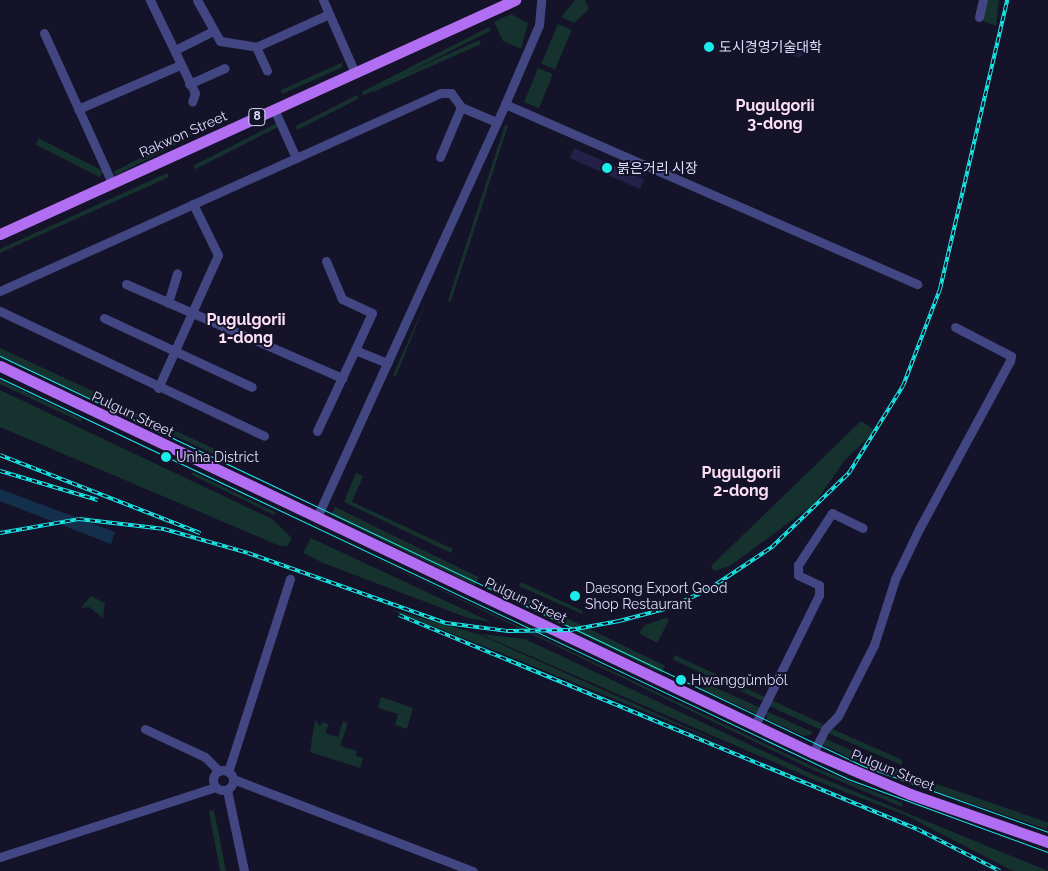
<!DOCTYPE html>
<html>
<head>
<meta charset="utf-8">
<style>
  body { margin:0 }
  #map { position:relative; width:1048px; height:871px; overflow:hidden; background:#141329; font-family:Raleway,"Noto Sans KR",sans-serif }
  div>[style] { position:absolute }
  .green>* { inset:0; background:#16322e; transform-origin:0 0 }
  .water>* { inset:0; background:#142f4c }
  .building>* { inset:0; background:#242048; transform-origin:0 0 }
  .round { border-radius:50% }
  .minor>* { height:9px; margin:-4.5px; padding:0 4.5px; transform-origin:4.5px; border-radius:4.5px; background:#424783 }
  .minor>.ring { margin:-4.5px; padding:0; box-sizing:content-box; background:none; border:9px solid #424783; border-radius:50% }
  .major>* { height:11px; margin:-5.5px; padding:0 5.5px; transform-origin:5.5px; border-radius:5.5px; background:#b26ef3 }
  .tram>* { height:1px; margin:-0.5px; padding:0 0.5px; transform-origin:0.5px; border-radius:0.5px; background:#1aecea }
  .rail>* { height:4px; margin-top:-2px; transform-origin:0; background:repeating-linear-gradient(90deg,#141329 0 5.5px,#1aecea 0 11px); box-sizing:border-box; border-block:1px solid #1aecea }
  .dots>* { width:14px; height:14px; translate:-50% -50%; box-sizing:border-box; border:2px solid #141329; border-radius:50% }
  span { translate:-50% -50%; white-space:nowrap; text-align:center; line-height:1.15; -webkit-text-stroke:4px #141329; paint-order:stroke }
  .shield-label span { padding:1px 4px; background:#141329; border:1px solid; border-radius:4px; -webkit-text-stroke-width:0 }
  .shield-label { font-size:12px; color:#ddddfc; font-weight:700 }
  .poi-label { font-size:14px; color:#ddddfc }
  .left { translate:0 -50%; text-align:left }
  .street-label { font-size:14px; color:#ddddfc }
  .quarter-label { font-size:16px; color:#fcdff5; font-weight:700 }
</style>
</head>
<body>
<div id="map">
  <div class="green">
    <div style="clip-path:polygon(575px 0,585px 0,589px 9px,574px 23px,561px 17px)"></div>
    <div style="clip-path:polygon(985px 0,999px 0,996px 26px,981px 20px)"></div>
    <div style="clip-path:polygon(511px 14px,528px 23px,521px 49px,503px 41px,494px 22px)"></div>
    <div style="left:558px;top:24px;width:15px;height:43px;rotate:23deg"></div>
    <div style="left:489px;top:27px;width:4px;height:143px;rotate:63deg"></div>
    <div style="clip-path:polygon(479px 40px,481px 44px,373px 92px,372px 89px)"></div>
    <div style="clip-path:polygon(343px 62px,341px 68px,282px 94px,281px 90px)"></div>
    <div style="left:538px;top:68px;width:16px;height:37px;rotate:22deg"></div>
    <div style="left:357px;top:95px;width:4px;height:69px;rotate:63deg"></div>
    <div style="left:223px;top:116px;width:4px;height:123px;rotate:63deg"></div>
    <div style="left:277px;top:123px;width:4px;height:94px;rotate:63deg"></div>
    <div style="left:505px;top:125px;width:3px;height:185px;rotate:18deg"></div>
    <div style="left:103px;top:171px;width:7px;height:72px;rotate:117deg"></div>
    <div style="clip-path:polygon(167px 173px,169px 177px,0 253px,0 249px)"></div>
    <div style="clip-path:polygon(428px 297px,396px 376px,393px 375px)"></div>
    <div style="left:0;top:348px;width:105px;height:7px;rotate:25deg"></div>
    <div style="clip-path:polygon(0 380px,82px 419px,81px 422px,0 384px)"></div>
    <div style="clip-path:polygon(0 390px,272px 519px,292px 538px,287px 546px,280px 546px,0 427px)"></div>
    <div style="left:101px;top:396px;width:132px;height:5px;rotate:25deg"></div>
    <div style="clip-path:polygon(861px 421px,873px 429px,870px 436px,845px 460px,814px 504px,730px 566px,714px 571px,711px 566px)"></div>
    <div style="left:193px;top:472px;width:92px;height:3px;rotate:26deg"></div>
    <div style="clip-path:polygon(356px 473px,363px 476px,352px 502px,453px 549px,451px 553px,344px 502px)"></div>
    <div style="left:335px;top:507px;width:160px;height:9px;rotate:26deg"></div>
    <div style="clip-path:polygon(316px 530px,814px 767px,903px 803px,902px 807px,813px 770px)"></div>
    <div style="clip-path:polygon(311px 538px,491px 622px,468px 618px,323px 563px,303px 553px)"></div>
    <div style="left:487px;top:579px;width:198px;height:8px;rotate:26deg"></div>
    <div style="clip-path:polygon(521px 582px,583px 611px,582px 614px,519px 586px)"></div>
    <div style="clip-path:polygon(91px 596px,105px 603px,103px 618px,89px 607px,81px 608px)"></div>
    <div style="clip-path:polygon(389px 609px,478px 634px,729px 746px,504px 654px)"></div>
    <div style="clip-path:polygon(665px 618px,669px 620px,657px 643px,639px 633px,645px 625px)"></div>
    <div style="clip-path:polygon(480px 634px,525px 639px,812px 774px,1048px 871px,1013px 871px,905px 815px,819px 782px)"></div>
    <div style="left:675px;top:655px;width:99px;height:5px;rotate:25deg"></div>
    <div style="left:705px;top:683px;width:60px;height:7px;rotate:24deg"></div>
    <div style="clip-path:polygon(381px 697px,413px 708px,407px 729px,395px 725px,398px 714px,378px 708px)"></div>
    <div style="left:771px;top:700px;width:57px;height:6px;rotate:25deg"></div>
    <div style="clip-path:polygon(766px 711px,812px 732px,811px 735px,804px 736px,767px 719px)"></div>
    <div style="clip-path:polygon(315px 720px,320px 726px,322px 722px,329px 724px,325px 733px,338px 737px,343px 721px,348px 723px,340px 746px,357px 751px,356px 756px,363px 758px,360px 768px,310px 752px)"></div>
    <div style="clip-path:polygon(830px 728px,898px 758px,903px 761px,901px 765px,828px 733px)"></div>
    <div style="clip-path:polygon(824px 738px,855px 752px,903px 771px,895px 776px,852px 759px,822px 744px)"></div>
    <div style="left:919px;top:778px;width:137px;height:7px;rotate:19deg"></div>
    <div style="clip-path:polygon(214px 810px,226px 871px,220px 871px,209px 811px)"></div>
  </div>
  <div class="water">
    <div style="clip-path:polygon(0 489px,115px 532px,111px 544px,0 501px)"></div>
  </div>
  <div class="building">
    <div class="round" style="left:790px;top:41px;width:16px;height:16px"></div>
    <div style="left:574px;top:148px;width:77px;height:11px;rotate:24deg"></div>
  </div>
  <div class="minor">
    <div style="left:150px;top:0;width:103px;rotate:64.2deg"></div>
    <div style="left:195px;top:93px;width:9px;rotate:108deg"></div>
    <div style="left:197px;top:0;width:47px;rotate:60.7deg"></div>
    <div style="left:220px;top:41px;width:36px;rotate:9deg"></div>
    <div style="left:256px;top:47px;width:26px;rotate:65deg"></div>
    <div style="left:323px;top:0;width:80px;rotate:66.3deg"></div>
    <div style="left:979px;top:17px;width:17px;rotate:-77deg"></div>
    <div style="left:44px;top:33px;width:165px;rotate:65.6deg"></div>
    <div style="left:256px;top:47px;width:80px;rotate:-24.3deg"></div>
    <div style="left:175px;top:50px;width:42px;rotate:-26.6deg"></div>
    <div style="left:189px;top:84px;width:39px;rotate:-24deg"></div>
    <div style="left:505px;top:104px;width:450px;rotate:23.6deg"></div>
    <div style="left:78px;top:109px;width:109px;rotate:-23.3deg"></div>
    <div style="left:274px;top:109px;width:54px;rotate:65.8deg"></div>
    <div style="left:440px;top:157px;width:54px;rotate:-67.2deg"></div>
    <div style="left:326px;top:261px;width:41px;rotate:67.2deg"></div>
    <div style="left:342px;top:299px;width:33px;rotate:25deg"></div>
    <div style="left:372px;top:313px;width:41px;rotate:114.7deg"></div>
    <div style="left:126px;top:284px;width:236px;rotate:23.5deg"></div>
    <div style="left:0;top:291px;width:483px;rotate:-24.2deg"></div>
    <div style="left:441px;top:93px;width:10px"></div>
    <div style="left:451px;top:93px;width:17px;rotate:54deg"></div>
    <div style="left:461px;top:107px;width:38px;rotate:23deg"></div>
    <div style="left:168px;top:303px;width:31px;rotate:-73deg"></div>
    <div style="left:0;top:311px;width:292px;rotate:25.3deg"></div>
    <div style="left:104px;top:318px;width:163px;rotate:25deg"></div>
    <div style="left:158px;top:388px;width:146px;rotate:-65.7deg"></div>
    <div style="left:218px;top:255px;width:57px;rotate:-116.1deg"></div>
    <div style="left:317px;top:431px;width:89px;rotate:-64.9deg"></div>
    <div style="left:355px;top:350px;width:35px;rotate:22deg"></div>
    <div style="left:317px;top:517px;width:454px;rotate:-65.5deg"></div>
    <div style="left:505px;top:104px;width:86px;rotate:-66.7deg"></div>
    <div style="left:539px;top:25px;width:25px;rotate:-85deg"></div>
    <div style="left:755px;top:725px;width:145px;rotate:-63.8deg"></div>
    <div style="left:819px;top:595px;width:10px;rotate:-90deg"></div>
    <div style="left:819px;top:585px;width:23px;rotate:-155deg"></div>
    <div style="left:798px;top:575px;width:10px;rotate:-90deg"></div>
    <div style="left:798px;top:565px;width:62px;rotate:-56.8deg"></div>
    <div style="left:832px;top:513px;width:34px;rotate:26deg"></div>
    <div style="left:145px;top:729px;width:66px;rotate:25deg"></div>
    <div style="left:205px;top:757px;width:20px;rotate:45deg"></div>
    <div style="left:813px;top:753px;width:27px;rotate:-63deg"></div>
    <div style="left:825px;top:729px;width:18px;rotate:-45deg"></div>
    <div style="left:838px;top:716px;width:80px;rotate:-63.1deg"></div>
    <div style="left:874px;top:645px;width:69px;rotate:-72.3deg"></div>
    <div style="left:895px;top:579px;width:55px;rotate:-64.4deg"></div>
    <div style="left:919px;top:529px;width:191px;rotate:-61.6deg"></div>
    <div style="left:1010px;top:361px;width:5px;rotate:-79deg"></div>
    <div style="left:1011px;top:356px;width:63px;rotate:-152.6deg"></div>
    <div class="ring" style="left:213px;top:770px;width:11px;height:11px"></div>
    <div style="left:228px;top:772px;width:203px;rotate:-72.2deg"></div>
    <div style="left:233px;top:779px;width:257px;rotate:21deg"></div>
    <div style="left:227px;top:790px;width:83px;rotate:78.1deg"></div>
    <div style="left:0;top:857px;width:226px;rotate:-18deg"></div>
  </div>
  <div class="major">
    <div style="left:0;top:234px;width:566px;rotate:-24.44deg"></div>
    <div style="left:0;top:366px;width:900px;rotate:25.46deg"></div>
    <div style="left:813px;top:753px;width:105px;rotate:22.9deg"></div>
    <div style="left:910px;top:794px;width:146px;rotate:19.2deg"></div>
  </div>
  <div class="tram">
    <div style="left:0;top:356px;width:955px;rotate:25.41deg"></div>
    <div style="left:863px;top:766px;width:196px;rotate:19.6deg"></div>
    <div style="left:0;top:378px;width:938px;rotate:25.31deg"></div>
    <div style="left:848px;top:779px;width:213px;rotate:20.1deg"></div>
  </div>
  <div class="rail">
    <div style="left:0;top:455px;width:215px;rotate:21.3deg"></div>
    <div style="left:0;top:471px;width:102px;rotate:16.5deg"></div>
    <div style="left:0;top:533px;width:80px;rotate:-10deg"></div>
    <div style="left:79px;top:519px;width:86px;rotate:6.7deg"></div>
    <div style="left:164px;top:529px;width:87px;rotate:15.9deg"></div>
    <div style="left:248px;top:553px;width:210px;rotate:19.5deg"></div>
    <div style="left:446px;top:623px;width:63px;rotate:7.4deg"></div>
    <div style="left:508px;top:631px;width:62px;rotate:-0.9deg"></div>
    <div style="left:570px;top:630px;width:50px;rotate:-10.4deg"></div>
    <div style="left:619px;top:621px;width:52px;rotate:-14.6deg"></div>
    <div style="left:669px;top:608px;width:44px;rotate:-25.4deg"></div>
    <div style="left:709px;top:589px;width:76px;rotate:-33.7deg"></div>
    <div style="left:772px;top:547px;width:107px;rotate:-43.9deg"></div>
    <div style="left:849px;top:473px;width:102px;rotate:-58.2deg"></div>
    <div style="left:903px;top:386px;width:104px;rotate:-69.1deg"></div>
    <div style="left:940px;top:289px;width:297px;rotate:-76.9deg"></div>
    <div style="left:399px;top:615px;width:560px;rotate:22.45deg"></div>
    <div style="left:917px;top:829px;width:93px;rotate:26.8deg"></div>
  </div>
  <div class="dots">
    <div style="left:709px;top:47px;background:#1aecea"></div>
    <div style="left:607px;top:168px;background:#1aecea"></div>
    <div style="left:166px;top:457px;background:#1aecea"></div>
    <div style="left:575px;top:596px;background:#1aecea"></div>
    <div style="left:681px;top:680px;background:#1aecea"></div>
  </div>
  <div class="shield-label">
    <span style="left:257px;top:117px">8</span>
  </div>
  <div class="poi-label">
    <span class="left" style="left:719px;top:47px">도시경영기술대학</span>
    <span class="left" style="left:617px;top:168px">붉은거리 시장</span>
    <span class="left" style="left:176px;top:457px">Unha District</span>
    <span class="left" style="left:585px;top:596px">Daesong Export Good<br>Shop Restaurant</span>
    <span class="left" style="left:691px;top:680px">Hwanggŭmbŏl</span>
  </div>
  <div class="street-label">
    <span style="left:183px;top:134px;rotate:-24deg">Rakwon Street</span>
    <span style="left:133px;top:414px;rotate:25deg">Pulgun Street</span>
    <span style="left:526px;top:600px;rotate:25deg">Pulgun Street</span>
    <span style="left:893px;top:770px;rotate:22deg">Pulgun Street</span>
  </div>
  <div class="quarter-label">
    <span style="left:775px;top:115px">Pugulgorii<br>3-dong</span>
    <span style="left:246px;top:329px">Pugulgorii<br>1-dong</span>
    <span style="left:741px;top:482px">Pugulgorii<br>2-dong</span>
  </div>
</div>
</body>
</html>
